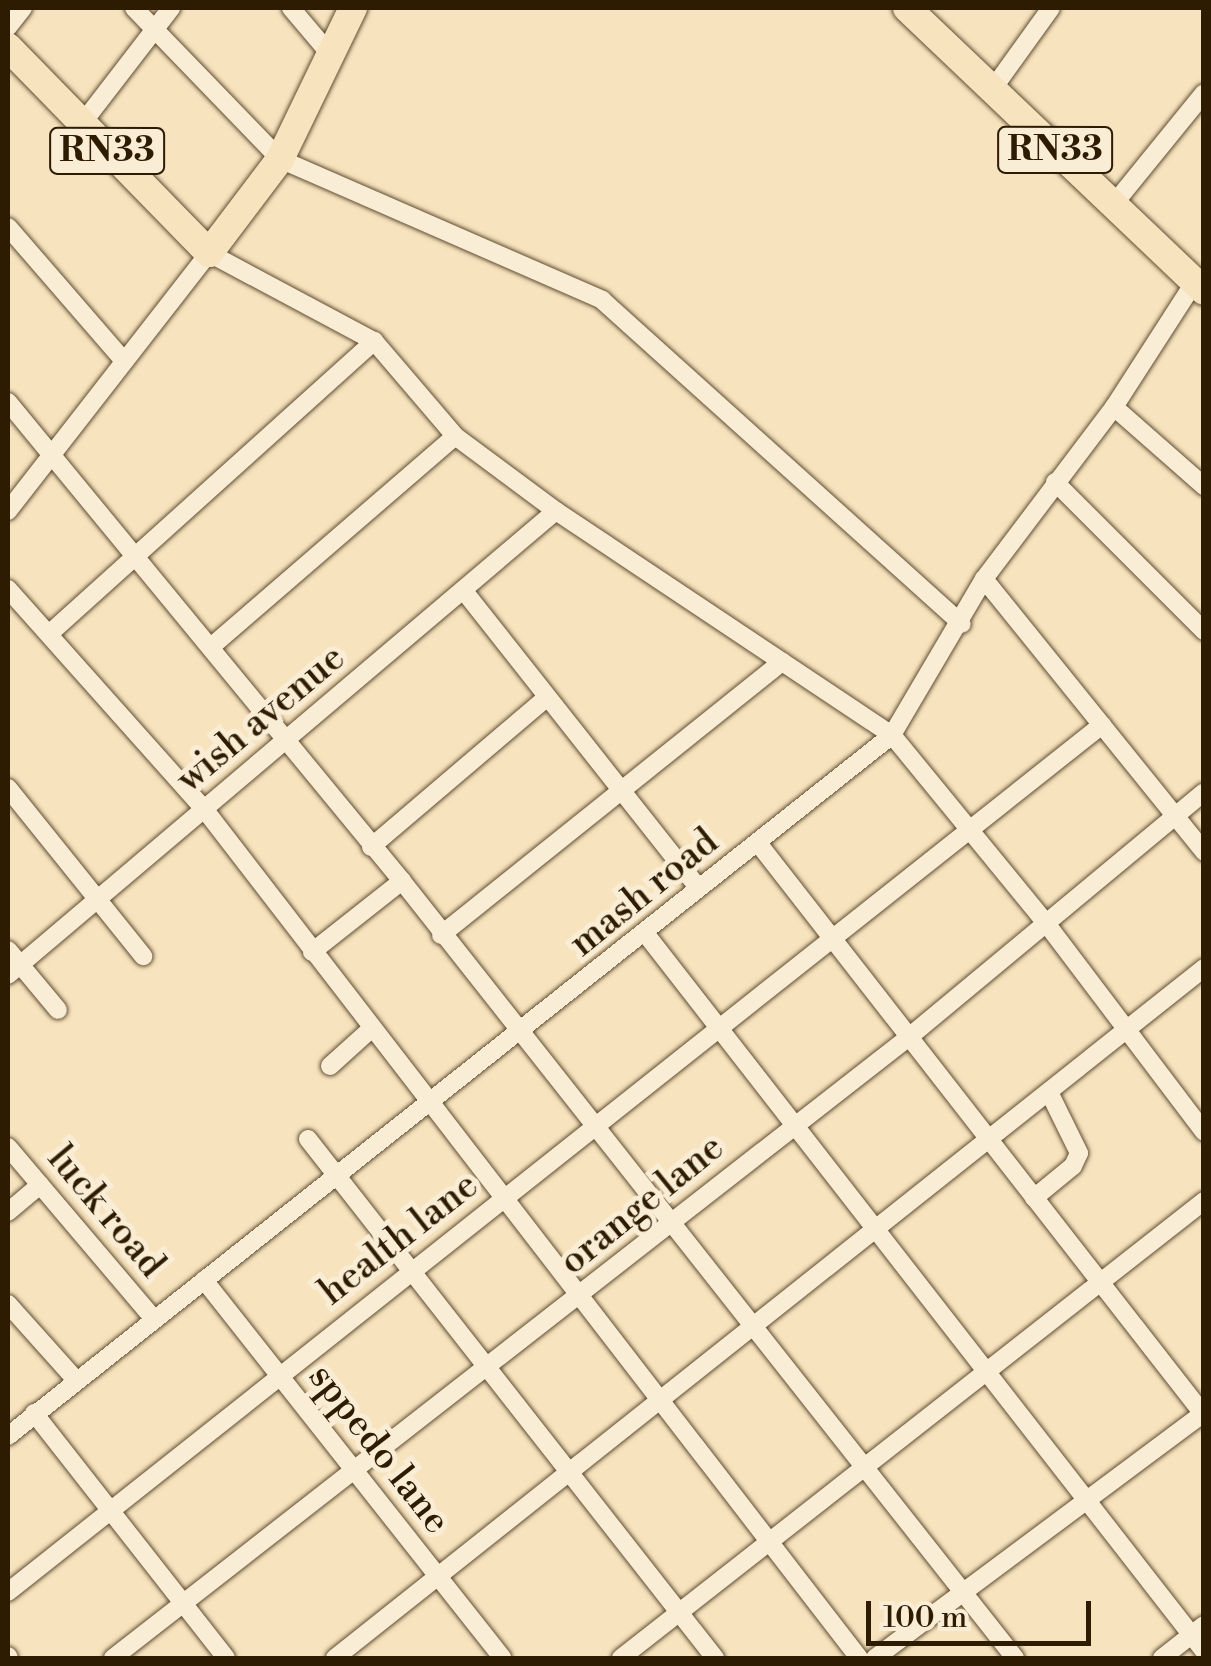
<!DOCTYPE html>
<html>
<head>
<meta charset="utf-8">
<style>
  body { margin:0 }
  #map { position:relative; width:1211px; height:1666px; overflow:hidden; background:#f7e3be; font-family:"Libre Bodoni",serif }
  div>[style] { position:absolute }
  .roads { filter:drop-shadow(0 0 2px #604d31) drop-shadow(0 0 2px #604d31) }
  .street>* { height:18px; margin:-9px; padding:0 9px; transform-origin:9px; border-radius:9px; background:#faedd5 }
  .primary>* { height:28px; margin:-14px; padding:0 14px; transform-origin:14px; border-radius:14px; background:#f7e3be }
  span { translate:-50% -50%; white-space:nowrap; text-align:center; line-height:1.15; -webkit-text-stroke:10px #faedd5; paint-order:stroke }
  .shield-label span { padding:2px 8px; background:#faedd5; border:2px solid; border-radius:8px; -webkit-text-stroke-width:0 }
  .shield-label { font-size:35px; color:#2d1b02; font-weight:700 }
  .street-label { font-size:38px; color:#2d1b02 }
  .frame { position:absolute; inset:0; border:10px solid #2d1b02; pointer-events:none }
  .scale { position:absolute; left:866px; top:1601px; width:225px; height:45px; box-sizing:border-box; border:5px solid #2d1b02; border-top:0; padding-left:12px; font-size:30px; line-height:35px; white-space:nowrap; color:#2d1b02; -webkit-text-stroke:8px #faedd5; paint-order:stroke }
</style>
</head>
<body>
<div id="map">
  <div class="roads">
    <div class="street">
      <div style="left:134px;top:8px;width:210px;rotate:46deg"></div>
      <div style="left:280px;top:159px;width:352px;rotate:23.6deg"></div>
      <div style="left:602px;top:300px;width:484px;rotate:42deg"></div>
      <div style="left:291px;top:8px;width:59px;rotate:49.8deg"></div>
      <div style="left:8px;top:27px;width:24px;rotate:-52deg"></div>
      <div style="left:992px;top:90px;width:101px;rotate:-54.3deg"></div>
      <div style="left:81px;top:125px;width:148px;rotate:-52.4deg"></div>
      <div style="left:1113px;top:205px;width:144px;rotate:-50.9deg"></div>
      <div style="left:8px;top:227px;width:177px;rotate:49.1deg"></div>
      <div style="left:8px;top:402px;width:620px;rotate:50.56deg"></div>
      <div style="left:402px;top:881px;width:990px;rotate:51.73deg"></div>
      <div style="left:1114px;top:407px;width:120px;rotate:41.3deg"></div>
      <div style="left:1055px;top:482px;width:211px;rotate:45deg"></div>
      <div style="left:8px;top:511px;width:327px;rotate:-52.1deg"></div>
      <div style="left:209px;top:253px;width:187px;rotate:28.1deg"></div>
      <div style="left:374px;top:341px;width:125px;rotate:49.5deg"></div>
      <div style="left:455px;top:436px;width:126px;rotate:36.6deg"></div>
      <div style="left:556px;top:511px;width:404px;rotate:33.7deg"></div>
      <div style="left:892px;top:735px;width:243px;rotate:50.7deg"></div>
      <div style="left:1046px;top:923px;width:262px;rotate:52.9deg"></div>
      <div style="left:984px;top:579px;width:351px;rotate:51.1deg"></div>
      <div style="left:8px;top:589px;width:296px;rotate:48.3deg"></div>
      <div style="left:205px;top:810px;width:1071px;rotate:52.36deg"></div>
      <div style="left:464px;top:591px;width:377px;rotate:51.7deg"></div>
      <div style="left:49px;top:634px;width:438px;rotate:-42deg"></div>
      <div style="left:212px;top:646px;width:321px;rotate:-40.8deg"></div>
      <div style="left:8px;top:788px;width:216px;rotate:51.2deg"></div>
      <div style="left:758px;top:843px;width:725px;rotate:52.06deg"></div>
      <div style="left:371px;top:847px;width:231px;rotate:-40.4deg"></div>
      <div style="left:645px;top:933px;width:910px;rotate:52.1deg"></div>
      <div style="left:441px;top:935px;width:437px;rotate:-38.7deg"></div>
      <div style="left:8px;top:950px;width:78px;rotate:50.2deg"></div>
      <div style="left:312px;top:952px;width:115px;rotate:-38.3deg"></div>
      <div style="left:8px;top:975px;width:718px;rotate:-40.26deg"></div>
      <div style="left:330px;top:1066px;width:55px;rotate:-42.1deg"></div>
      <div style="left:308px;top:1139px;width:660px;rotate:51.9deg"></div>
      <div style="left:8px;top:1147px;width:226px;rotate:49.7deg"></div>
      <div style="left:1034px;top:1198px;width:50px;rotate:-39.4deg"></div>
      <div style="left:1073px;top:1166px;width:14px;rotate:-65deg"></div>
      <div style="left:1079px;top:1153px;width:68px;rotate:-116.2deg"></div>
      <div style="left:8px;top:1212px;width:42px;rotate:-40.2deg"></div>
      <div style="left:204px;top:1280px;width:481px;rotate:51.7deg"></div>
      <div style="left:8px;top:1304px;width:102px;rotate:48.2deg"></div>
      <div style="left:34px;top:1413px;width:311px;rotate:51.9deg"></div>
      <div style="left:8px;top:1436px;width:1128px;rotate:-38.41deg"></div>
      <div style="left:892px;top:735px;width:181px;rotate:-59.5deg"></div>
      <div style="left:984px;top:579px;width:216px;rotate:-52.9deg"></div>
      <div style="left:1114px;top:407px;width:148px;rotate:-57.2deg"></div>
      <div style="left:8px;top:1592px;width:1396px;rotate:-38.4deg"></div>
      <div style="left:8px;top:1656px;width:2px;rotate:63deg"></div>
      <div style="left:113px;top:1658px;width:1010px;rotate:-37.96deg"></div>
      <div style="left:909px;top:1037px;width:383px;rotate:-39.7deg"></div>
      <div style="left:335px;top:1658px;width:1110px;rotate:-38.45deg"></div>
      <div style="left:621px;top:1658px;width:741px;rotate:-38.09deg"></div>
      <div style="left:875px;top:1658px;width:410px;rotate:-36.7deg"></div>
      <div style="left:1162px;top:1658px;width:53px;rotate:-38.2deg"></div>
    </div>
    <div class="primary">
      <div style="left:907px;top:8px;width:410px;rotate:43.6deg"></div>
      <div style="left:8px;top:47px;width:288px;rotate:45.7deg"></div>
      <div style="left:209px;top:253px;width:118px;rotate:-52.9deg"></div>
      <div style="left:280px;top:159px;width:168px;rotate:-64.2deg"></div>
    </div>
  </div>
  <div class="shield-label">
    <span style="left:1055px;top:150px">RN33</span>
    <span style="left:107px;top:151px">RN33</span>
  </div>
  <div class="street-label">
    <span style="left:261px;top:719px;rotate:-40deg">wish avenue</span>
    <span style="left:644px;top:893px;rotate:-39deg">mash road</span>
    <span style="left:642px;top:1205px;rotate:-39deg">orange lane</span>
    <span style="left:106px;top:1212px;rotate:50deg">luck road</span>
    <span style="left:399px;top:1239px;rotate:-38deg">health lane</span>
    <span style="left:379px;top:1449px;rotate:52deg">sppedo lane</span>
  </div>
  <div class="frame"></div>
  <div class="scale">100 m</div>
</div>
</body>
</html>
